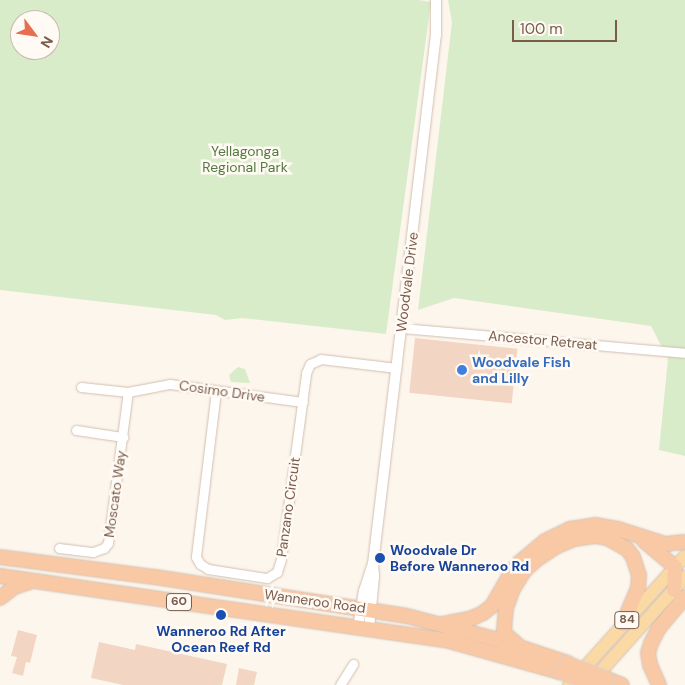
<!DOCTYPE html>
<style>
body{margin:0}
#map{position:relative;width:685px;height:685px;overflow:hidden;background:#fdf6ec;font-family:"DM Sans",sans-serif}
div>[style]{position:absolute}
.green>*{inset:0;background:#d8ecc9}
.building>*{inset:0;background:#f3d5c3;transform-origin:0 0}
.roads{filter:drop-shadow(0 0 1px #d1beb0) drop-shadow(0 0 1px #d1beb0)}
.minor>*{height:9px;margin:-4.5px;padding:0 4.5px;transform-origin:4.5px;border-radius:4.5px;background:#fff}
.tertiary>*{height:10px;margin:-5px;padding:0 5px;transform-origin:5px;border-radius:5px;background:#fff}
.primary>*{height:12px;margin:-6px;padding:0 6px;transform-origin:6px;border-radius:6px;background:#fbd9a5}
.trunk>*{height:14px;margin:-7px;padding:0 7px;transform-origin:7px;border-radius:7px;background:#f9c8a4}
.bridges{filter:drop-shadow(0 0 1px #dad1cd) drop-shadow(0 0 1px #dad1cd)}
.trunk-bridge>*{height:14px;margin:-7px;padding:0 7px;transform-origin:7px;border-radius:7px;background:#f9c8a4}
.dots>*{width:14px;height:14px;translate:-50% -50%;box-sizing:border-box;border:2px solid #fffaf3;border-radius:50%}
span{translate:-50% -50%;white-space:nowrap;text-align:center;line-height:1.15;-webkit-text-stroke:5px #fffaf3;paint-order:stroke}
.shield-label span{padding:1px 4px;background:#fffaf3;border:1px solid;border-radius:4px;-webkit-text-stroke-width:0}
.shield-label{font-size:12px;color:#7a5c4d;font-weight:700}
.park-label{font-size:14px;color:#537a41}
.street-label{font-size:14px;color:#7a5c4d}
.shop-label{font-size:14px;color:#366cbe;font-weight:700}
.left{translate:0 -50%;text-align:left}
.transit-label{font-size:14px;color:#164399;font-weight:700}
.north{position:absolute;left:10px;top:10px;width:50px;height:50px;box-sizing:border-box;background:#fffaf3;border:1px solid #cabbb1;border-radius:50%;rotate:121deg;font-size:14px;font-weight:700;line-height:20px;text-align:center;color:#7a5c4d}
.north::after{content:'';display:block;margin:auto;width:18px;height:22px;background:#e76f51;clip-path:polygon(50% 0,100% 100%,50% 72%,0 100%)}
.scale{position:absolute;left:512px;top:20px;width:105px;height:22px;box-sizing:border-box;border:2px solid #7a5c4d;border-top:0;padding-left:6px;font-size:15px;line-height:18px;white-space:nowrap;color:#7a5c4d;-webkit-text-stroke:4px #fffaf3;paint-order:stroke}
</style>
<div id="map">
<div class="green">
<div style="clip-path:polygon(evenodd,0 0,419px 0,431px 2px,386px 334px,242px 318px,225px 320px,216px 315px,0 290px,0 0,20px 20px,50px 20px,50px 50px,20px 50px,20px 20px)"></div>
<div style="clip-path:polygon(448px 0,685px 0,685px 456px,659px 450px,668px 359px,651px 326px,454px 298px,418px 310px,452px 22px)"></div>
<div style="clip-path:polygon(238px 367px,245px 369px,250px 383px,231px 382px,229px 375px)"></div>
</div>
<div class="building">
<div style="left:415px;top:338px;width:103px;height:55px;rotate:6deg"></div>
<div style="clip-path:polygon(18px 630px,37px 635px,30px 663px,26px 662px,23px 676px,12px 673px,17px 657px,11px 656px)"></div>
<div style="clip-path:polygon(99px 642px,135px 650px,136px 644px,227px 664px,222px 685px,123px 685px,91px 678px)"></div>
<div style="clip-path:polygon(239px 668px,257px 672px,254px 685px,236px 685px)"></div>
</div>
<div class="roads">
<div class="minor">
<div style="left:401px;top:328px;width:285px;rotate:5deg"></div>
<div style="left:81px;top:387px;width:47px;rotate:6.1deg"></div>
<div style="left:128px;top:392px;width:43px;rotate:-10.8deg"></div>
<div style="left:170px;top:384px;width:134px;rotate:7.7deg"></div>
<div style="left:216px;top:391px;width:167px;rotate:96.9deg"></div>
<div style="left:196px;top:557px;width:8px;rotate:60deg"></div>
<div style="left:200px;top:564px;width:9px;rotate:32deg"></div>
<div style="left:208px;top:569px;width:60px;rotate:8.7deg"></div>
<div style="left:267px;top:578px;width:12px;rotate:-31deg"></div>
<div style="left:277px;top:572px;width:14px;rotate:-73deg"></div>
<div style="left:281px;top:559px;width:188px;rotate:-82.3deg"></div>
<div style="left:306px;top:373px;width:10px;rotate:-66deg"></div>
<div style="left:310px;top:364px;width:12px;rotate:-24deg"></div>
<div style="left:321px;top:359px;width:76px;rotate:6.8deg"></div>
<div style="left:76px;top:430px;width:48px;rotate:8.5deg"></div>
<div style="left:59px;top:548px;width:34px;rotate:7deg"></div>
<div style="left:93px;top:552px;width:12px;rotate:-20deg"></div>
<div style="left:104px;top:548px;width:6px;rotate:-51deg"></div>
<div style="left:108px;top:543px;width:152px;rotate:-82.5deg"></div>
<div style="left:340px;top:685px;width:25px;rotate:-58deg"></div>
</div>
<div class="tertiary">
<div style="left:358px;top:628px;width:37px;rotate:-81deg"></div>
<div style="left:364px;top:591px;width:28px;rotate:-72deg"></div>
<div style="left:369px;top:629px;width:53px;rotate:-84.6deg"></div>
<div style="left:374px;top:576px;width:12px;rotate:-95deg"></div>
<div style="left:373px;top:564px;width:534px;rotate:-83.22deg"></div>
<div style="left:436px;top:34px;width:34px;rotate:-90deg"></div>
</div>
<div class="primary">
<div style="left:592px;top:681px;width:140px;rotate:-48.2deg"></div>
<div style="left:569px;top:685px;width:173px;rotate:-48deg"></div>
</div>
<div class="trunk">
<div style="left:644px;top:541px;width:40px;rotate:40deg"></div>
<div style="left:675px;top:567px;width:23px;rotate:92deg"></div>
<div style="left:0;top:557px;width:156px;rotate:7.4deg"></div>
<div style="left:155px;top:577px;width:255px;rotate:8.8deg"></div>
<div style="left:407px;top:616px;width:91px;rotate:14.6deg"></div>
<div style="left:495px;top:639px;width:76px;rotate:18.4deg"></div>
<div style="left:0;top:576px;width:454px;rotate:8.2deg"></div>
<div style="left:449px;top:641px;width:115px;rotate:15.6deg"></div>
<div style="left:0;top:598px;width:18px;rotate:-38deg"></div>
<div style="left:14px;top:587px;width:16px;rotate:-18deg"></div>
<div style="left:442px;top:624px;width:31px;rotate:-11deg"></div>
<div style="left:472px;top:618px;width:12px;rotate:-24deg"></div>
<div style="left:483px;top:613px;width:11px;rotate:-38deg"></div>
<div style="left:492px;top:606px;width:38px;rotate:-60deg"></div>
<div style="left:511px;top:573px;width:14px;rotate:-51deg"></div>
<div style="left:520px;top:562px;width:33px;rotate:-40deg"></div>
<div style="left:545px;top:541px;width:28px;rotate:-26deg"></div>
<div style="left:570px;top:529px;width:25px;rotate:-9deg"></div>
<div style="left:595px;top:525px;width:23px;rotate:10deg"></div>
<div style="left:618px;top:529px;width:49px;rotate:17.7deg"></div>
<div style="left:665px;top:544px;width:20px;rotate:-6deg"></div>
<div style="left:518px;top:645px;width:16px;rotate:-140deg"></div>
<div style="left:506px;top:635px;width:5px;rotate:-112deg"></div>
<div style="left:504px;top:630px;width:22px;rotate:-85deg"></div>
<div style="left:506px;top:608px;width:20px;rotate:-70deg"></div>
<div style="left:513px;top:589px;width:22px;rotate:-58deg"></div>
<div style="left:525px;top:570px;width:15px;rotate:-42deg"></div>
<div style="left:536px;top:560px;width:23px;rotate:-34deg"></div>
<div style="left:555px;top:547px;width:21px;rotate:-23deg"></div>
<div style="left:574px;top:539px;width:22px;rotate:-8deg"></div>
<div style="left:596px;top:536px;width:11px;rotate:10deg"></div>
<div style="left:607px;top:538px;width:23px;rotate:29deg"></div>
<div style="left:627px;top:549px;width:10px;rotate:53deg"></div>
<div style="left:633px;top:557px;width:19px;rotate:72deg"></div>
<div style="left:639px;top:575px;width:13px;rotate:94deg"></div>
<div style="left:638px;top:588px;width:39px;rotate:113deg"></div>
<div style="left:607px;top:679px;width:16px;rotate:22deg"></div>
<div style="left:659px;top:685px;width:22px;rotate:-114deg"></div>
<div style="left:650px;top:665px;width:12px;rotate:-99deg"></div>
<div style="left:648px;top:653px;width:10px;rotate:-73deg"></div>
<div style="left:651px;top:643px;width:17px;rotate:-62deg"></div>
<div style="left:659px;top:628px;width:40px;rotate:-50deg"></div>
</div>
</div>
<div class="bridges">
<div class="trunk-bridge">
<div style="left:567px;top:663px;width:43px;rotate:21.8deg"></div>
<div style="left:560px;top:672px;width:38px;rotate:20deg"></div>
</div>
</div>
<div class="dots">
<div style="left:462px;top:370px;background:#3f7fe0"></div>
<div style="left:380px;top:558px;background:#1a4fb4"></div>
<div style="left:221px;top:615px;background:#1a4fb4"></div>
</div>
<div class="shield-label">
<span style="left:179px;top:602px">60</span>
<span style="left:627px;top:620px">84</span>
</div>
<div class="park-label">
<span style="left:245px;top:159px">Yellagonga<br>Regional Park</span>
</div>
<div class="street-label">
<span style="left:407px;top:282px;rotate:-83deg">Woodvale Drive</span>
<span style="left:543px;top:340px;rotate:5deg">Ancestor Retreat</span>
<span style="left:222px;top:391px;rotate:8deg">Cosimo Drive</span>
<span style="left:115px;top:494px;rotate:-82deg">Moscato Way</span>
<span style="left:288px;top:507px;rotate:-82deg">Panzano Circuit</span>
<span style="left:315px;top:601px;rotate:8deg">Wanneroo Road</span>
</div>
<div class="shop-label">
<span class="left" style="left:472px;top:370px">Woodvale Fish<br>and Lilly</span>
</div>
<div class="transit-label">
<span class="left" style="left:390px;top:558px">Woodvale Dr<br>Before Wanneroo Rd</span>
<span style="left:221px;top:639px">Wanneroo Rd After<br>Ocean Reef Rd</span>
</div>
<div class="north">N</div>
<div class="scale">100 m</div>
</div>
